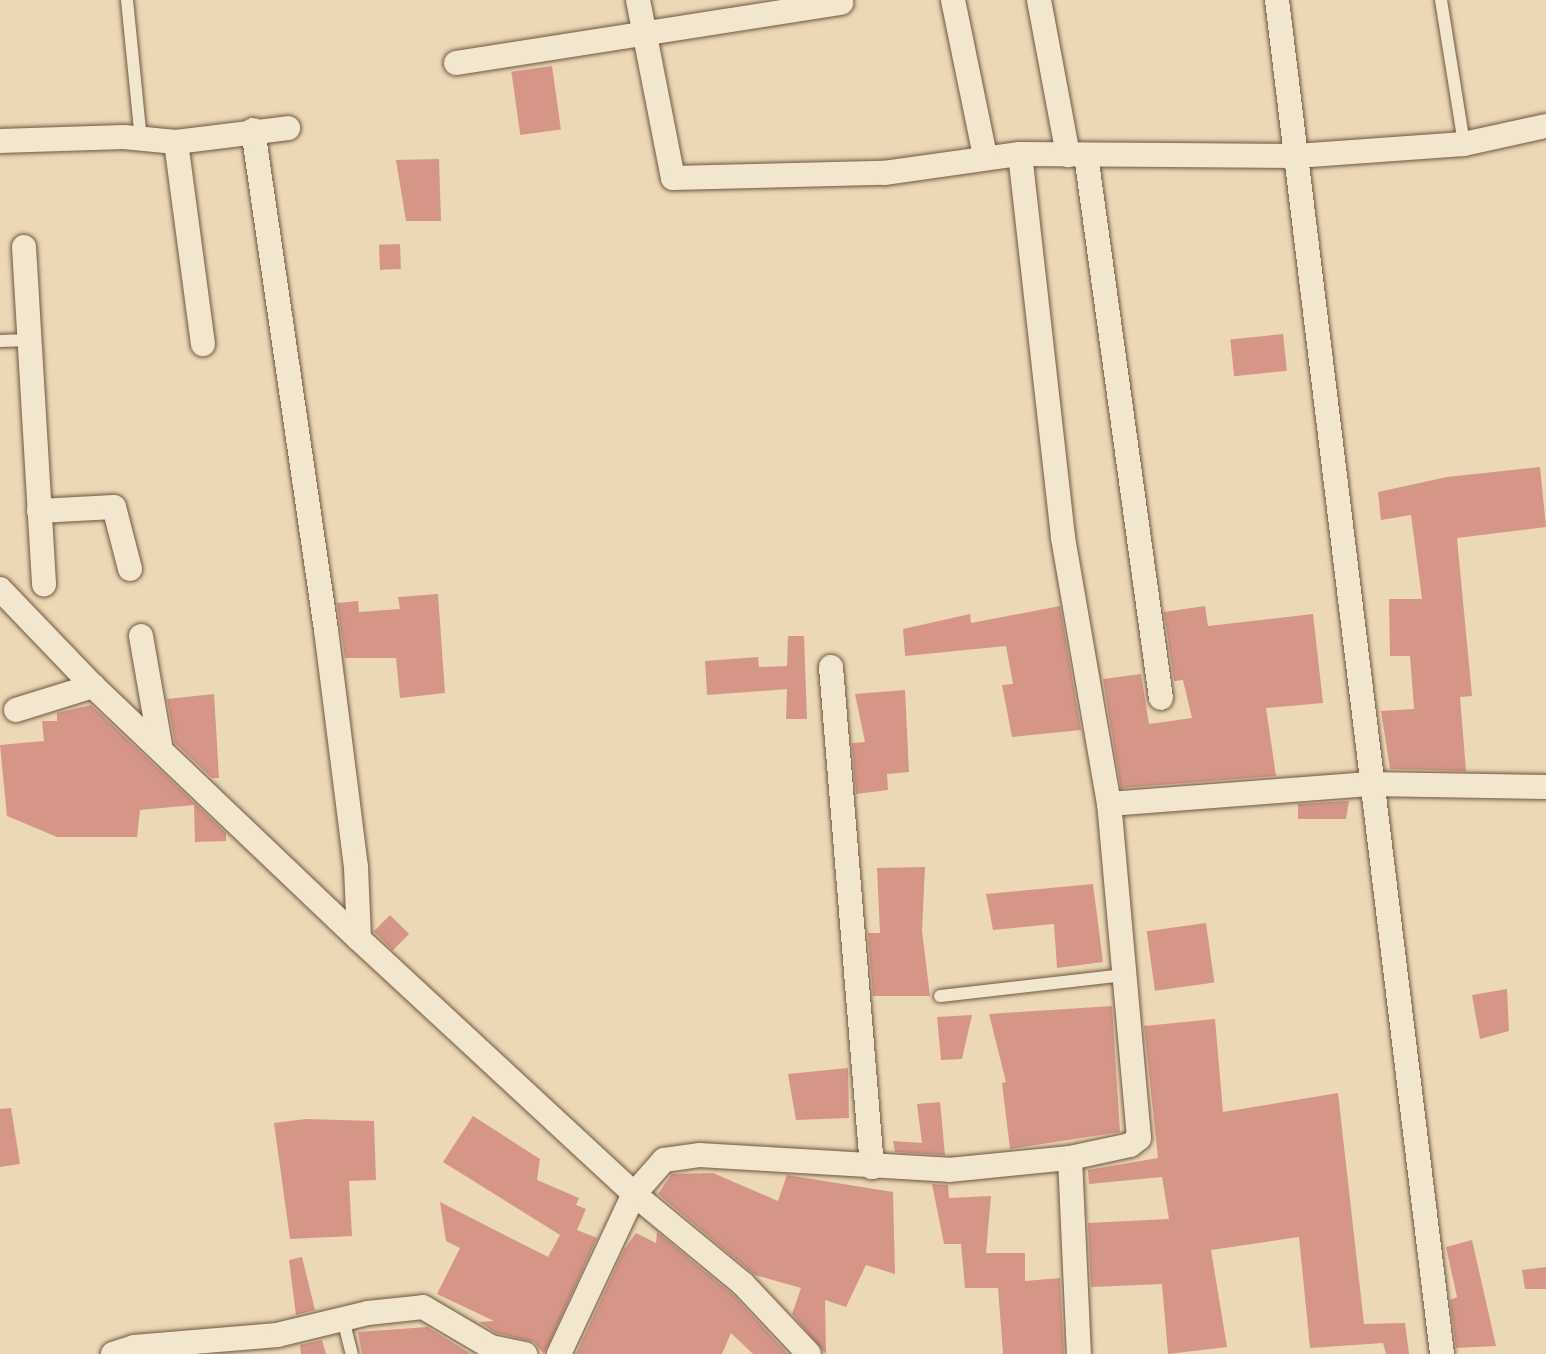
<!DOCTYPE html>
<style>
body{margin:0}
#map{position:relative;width:1546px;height:1354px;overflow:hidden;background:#ecd8b4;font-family:"IM FELL English",serif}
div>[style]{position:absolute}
.building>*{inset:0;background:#d59688;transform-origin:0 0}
.roads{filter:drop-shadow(0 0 2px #6f5644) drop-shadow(0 0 2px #6f5644)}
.service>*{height:12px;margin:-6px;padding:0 6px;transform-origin:6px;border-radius:6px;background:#f3e6ce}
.minor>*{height:24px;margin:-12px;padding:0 12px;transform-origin:12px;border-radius:12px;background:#f3e6ce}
span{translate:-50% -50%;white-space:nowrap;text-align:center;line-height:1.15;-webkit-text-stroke:7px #f3e6ce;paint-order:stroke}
</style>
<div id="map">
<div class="building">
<div style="left:552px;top:66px;width:64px;height:41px;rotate:82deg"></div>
<div style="clip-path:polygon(439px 159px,441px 221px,406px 221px,396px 160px)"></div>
<div style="left:400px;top:244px;width:25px;height:21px;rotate:88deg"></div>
<div style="left:1283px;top:334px;width:37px;height:53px;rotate:84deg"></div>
<div style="clip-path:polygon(1540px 467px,1546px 527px,1457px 538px,1472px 696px,1460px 697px,1466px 771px,1390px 769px,1381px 711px,1414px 709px,1410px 656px,1390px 656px,1389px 599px,1422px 599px,1411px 515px,1381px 520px,1378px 492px,1447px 477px)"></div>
<div style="clip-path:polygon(438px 594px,445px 693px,400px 698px,396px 658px,345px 658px,337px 603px,358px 601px,359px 612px,400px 609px,398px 597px)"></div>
<div style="clip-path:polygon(1060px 606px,1081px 730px,1012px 737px,1002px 685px,1013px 684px,1006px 646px,905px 656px,903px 629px,970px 614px,971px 623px)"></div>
<div style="clip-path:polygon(1205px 606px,1208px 626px,1313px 614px,1323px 703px,1266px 708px,1276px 776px,1121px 788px,1103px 679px,1141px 674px,1149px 724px,1192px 718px,1183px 680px,1174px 681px,1164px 612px)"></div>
<div style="clip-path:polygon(788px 636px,804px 636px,807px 719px,786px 719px,787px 689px,707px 695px,705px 661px,758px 657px,759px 667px,787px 666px)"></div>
<div style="clip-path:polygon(905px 690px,909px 772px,887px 774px,888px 790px,856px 794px,852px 743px,865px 742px,855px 694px)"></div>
<div style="clip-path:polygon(214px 694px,219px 778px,212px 778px,175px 743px,167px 699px)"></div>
<div style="clip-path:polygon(91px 705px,226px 833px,226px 841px,195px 842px,194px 805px,140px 810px,137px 837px,57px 837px,7px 816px,0 745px,44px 741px,42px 721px,57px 721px,57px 713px)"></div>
<div style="clip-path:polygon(1349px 801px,1346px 819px,1298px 819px,1298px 804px)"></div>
<div style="clip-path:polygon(925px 867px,922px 931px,930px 996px,873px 996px,868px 933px,880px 933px,877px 868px)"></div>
<div style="clip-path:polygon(1093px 884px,1103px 962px,1057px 968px,1054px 924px,993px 930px,986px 894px)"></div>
<div style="left:390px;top:915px;width:27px;height:23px;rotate:45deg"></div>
<div style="left:1206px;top:923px;width:60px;height:60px;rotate:82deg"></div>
<div style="clip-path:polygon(1507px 989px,1509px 1031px,1480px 1039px,1472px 995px)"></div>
<div style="clip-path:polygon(1112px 1006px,1120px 1132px,1010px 1149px,1002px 1083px,1006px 1082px,989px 1014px)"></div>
<div style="clip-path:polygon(972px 1015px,962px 1059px,941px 1060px,937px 1017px)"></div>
<div style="clip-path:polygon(1215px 1019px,1223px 1112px,1338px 1093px,1364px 1324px,1405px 1323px,1409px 1354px,1386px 1354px,1383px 1343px,1310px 1348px,1299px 1237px,1211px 1250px,1227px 1347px,1168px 1354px,1162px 1284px,1091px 1287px,1088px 1223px,1169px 1219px,1162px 1177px,1089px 1184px,1088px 1170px,1158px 1158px,1144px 1026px)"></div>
<div style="clip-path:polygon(848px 1068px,849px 1118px,796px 1120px,788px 1074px)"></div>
<div style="clip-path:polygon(940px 1102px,945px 1155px,895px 1152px,893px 1141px,922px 1143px,917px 1104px)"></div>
<div style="clip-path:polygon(11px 1108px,20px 1164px,0 1167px,0 1109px)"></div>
<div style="clip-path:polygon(473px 1116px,540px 1159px,537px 1180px,579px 1198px,576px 1205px,586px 1209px,577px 1230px,597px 1238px,544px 1354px,534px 1342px,496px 1333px,479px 1322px,494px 1321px,437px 1294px,460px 1248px,446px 1241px,440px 1202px,548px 1257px,560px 1235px,443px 1162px)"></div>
<div style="clip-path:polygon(306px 1119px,374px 1121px,376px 1180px,349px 1181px,352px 1236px,290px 1239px,274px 1123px)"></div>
<div style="clip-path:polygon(713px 1173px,778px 1201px,787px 1175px,893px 1192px,895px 1274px,866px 1265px,846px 1307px,825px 1300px,826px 1354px,792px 1314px,801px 1288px,755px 1275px,658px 1194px,672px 1174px)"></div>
<div style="clip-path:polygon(932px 1184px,948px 1185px,949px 1198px,991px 1196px,986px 1253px,1025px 1253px,1025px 1281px,1060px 1278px,1064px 1354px,1003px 1354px,998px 1288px,965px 1288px,961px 1244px,944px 1244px)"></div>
<div style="clip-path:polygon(657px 1232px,733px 1295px,788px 1354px,753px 1354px,731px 1333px,722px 1354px,576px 1354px,624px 1250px,636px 1233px,656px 1243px)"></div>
<div style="clip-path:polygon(1472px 1240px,1496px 1346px,1456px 1348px,1450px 1300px,1457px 1297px,1446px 1247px)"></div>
<div style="clip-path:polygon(302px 1257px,315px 1310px,296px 1315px,289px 1260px)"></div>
<div style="clip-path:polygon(1546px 1267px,1546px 1289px,1525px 1289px,1522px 1270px)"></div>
<div style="clip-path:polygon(427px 1327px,471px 1354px,362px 1354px,358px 1332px)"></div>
<div style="clip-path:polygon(322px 1340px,326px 1354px,301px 1354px,300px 1345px)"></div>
</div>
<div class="roads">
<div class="service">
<div style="left:127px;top:0;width:141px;rotate:84.3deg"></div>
<div style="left:1441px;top:0;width:146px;rotate:80.9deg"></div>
<div style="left:0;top:341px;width:30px;rotate:-2deg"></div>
<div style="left:940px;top:996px;width:186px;rotate:-6.5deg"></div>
<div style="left:343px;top:1319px;width:36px;rotate:76deg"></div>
</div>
<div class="minor">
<div style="left:638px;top:0;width:181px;rotate:78.9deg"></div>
<div style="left:673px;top:178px;width:211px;rotate:-1.4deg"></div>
<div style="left:884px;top:173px;width:137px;rotate:-8deg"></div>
<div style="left:1020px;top:154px;width:276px;rotate:0.4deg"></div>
<div style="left:1296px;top:156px;width:168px;rotate:-4.1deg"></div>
<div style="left:1464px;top:144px;width:84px;rotate:-12.4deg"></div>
<div style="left:953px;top:0;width:159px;rotate:78.4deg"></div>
<div style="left:1039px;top:0;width:158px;rotate:79.4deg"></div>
<div style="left:1277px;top:0;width:1364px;rotate:83.05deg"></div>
<div style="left:456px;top:63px;width:390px;rotate:-8.9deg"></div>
<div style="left:253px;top:130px;width:505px;rotate:81.69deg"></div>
<div style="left:326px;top:630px;width:239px;rotate:82.8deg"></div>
<div style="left:356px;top:867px;width:72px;rotate:87.6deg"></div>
<div style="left:0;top:141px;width:124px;rotate:-1.8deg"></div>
<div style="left:124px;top:137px;width:52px;rotate:5.5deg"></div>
<div style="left:176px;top:142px;width:113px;rotate:-7.1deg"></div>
<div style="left:176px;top:142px;width:204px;rotate:82.4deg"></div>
<div style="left:1086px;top:155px;width:548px;rotate:82.14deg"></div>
<div style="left:24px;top:247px;width:338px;rotate:86.6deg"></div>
<div style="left:39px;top:511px;width:75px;rotate:-3.1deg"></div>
<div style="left:114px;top:507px;width:64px;rotate:75.5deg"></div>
<div style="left:0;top:589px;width:134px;rotate:46.2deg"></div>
<div style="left:93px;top:686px;width:367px;rotate:43.6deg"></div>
<div style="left:359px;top:939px;width:375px;rotate:42.8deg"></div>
<div style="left:634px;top:1194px;width:141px;rotate:39.5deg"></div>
<div style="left:743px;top:1284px;width:96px;rotate:46.7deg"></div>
<div style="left:141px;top:636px;width:111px;rotate:80.1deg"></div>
<div style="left:831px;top:667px;width:502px;rotate:85.31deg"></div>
<div style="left:16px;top:710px;width:81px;rotate:-17.3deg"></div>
<div style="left:1109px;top:804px;width:261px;rotate:-4.4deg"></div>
<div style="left:1369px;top:784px;width:177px;rotate:1deg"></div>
<div style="left:1070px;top:1158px;width:196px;rotate:87.4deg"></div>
<div style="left:113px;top:1354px;width:22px;rotate:-18deg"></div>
<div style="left:134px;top:1347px;width:144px;rotate:-4.8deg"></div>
<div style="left:277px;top:1335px;width:94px;rotate:-13.6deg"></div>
<div style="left:368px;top:1313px;width:55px;rotate:-6.2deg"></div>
<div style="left:423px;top:1307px;width:79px;rotate:30.5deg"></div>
<div style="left:491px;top:1347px;width:35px;rotate:12deg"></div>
<div style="left:559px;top:1354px;width:177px;rotate:-64.9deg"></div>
<div style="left:634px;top:1194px;width:45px;rotate:-48.6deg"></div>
<div style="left:664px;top:1160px;width:35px;rotate:-8deg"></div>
<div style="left:699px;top:1155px;width:250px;rotate:3.4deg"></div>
<div style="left:949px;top:1170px;width:122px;rotate:-5.7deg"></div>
<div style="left:1070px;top:1158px;width:61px;rotate:-12.2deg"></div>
<div style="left:1130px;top:1145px;width:11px;rotate:-38deg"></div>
<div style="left:1139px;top:1138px;width:335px;rotate:-95.1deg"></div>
<div style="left:1109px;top:804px;width:271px;rotate:-99.8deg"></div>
<div style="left:1063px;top:537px;width:385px;rotate:-96.4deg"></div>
</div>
</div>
</div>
